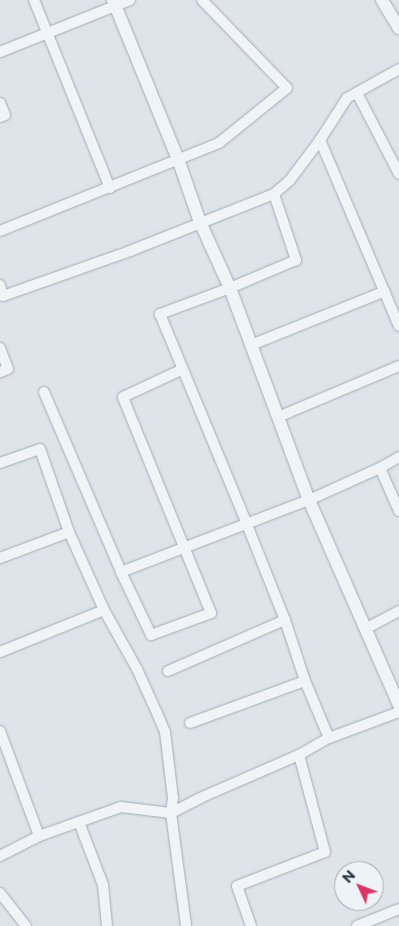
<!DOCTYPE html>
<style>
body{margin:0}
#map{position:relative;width:399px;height:926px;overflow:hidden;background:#dee4e9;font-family:Montserrat,sans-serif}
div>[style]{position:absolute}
.roads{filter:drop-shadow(0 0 1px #a3abb4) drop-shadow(0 0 1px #a3abb4)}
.minor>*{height:10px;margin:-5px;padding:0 5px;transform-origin:5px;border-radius:5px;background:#f1f4f7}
.tertiary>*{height:12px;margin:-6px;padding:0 6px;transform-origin:6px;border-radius:6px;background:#f1f4f7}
span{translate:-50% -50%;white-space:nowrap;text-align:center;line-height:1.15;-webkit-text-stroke:4px #eef3f7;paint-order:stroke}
.north{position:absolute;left:334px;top:861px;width:50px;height:50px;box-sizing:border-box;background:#eef3f7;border:1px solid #9ea6af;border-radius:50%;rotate:313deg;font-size:14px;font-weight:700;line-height:20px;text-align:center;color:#253342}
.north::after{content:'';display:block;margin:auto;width:18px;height:22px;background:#dc3563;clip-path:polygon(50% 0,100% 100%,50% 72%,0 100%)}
</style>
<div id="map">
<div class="roads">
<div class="minor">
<div style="left:34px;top:0;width:203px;rotate:68deg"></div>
<div style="left:0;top:52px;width:140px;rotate:-21.8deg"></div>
<div style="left:357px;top:93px;width:91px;rotate:62.6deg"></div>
<div style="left:0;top:103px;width:13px;rotate:67deg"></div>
<div style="left:5px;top:115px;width:5px;rotate:158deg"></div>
<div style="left:320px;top:140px;width:202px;rotate:67deg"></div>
<div style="left:274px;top:194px;width:70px;rotate:71.6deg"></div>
<div style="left:296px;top:260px;width:72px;rotate:157deg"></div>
<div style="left:230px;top:288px;width:75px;rotate:159.6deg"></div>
<div style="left:160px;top:314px;width:225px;rotate:67.5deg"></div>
<div style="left:246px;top:522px;width:105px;rotate:68.3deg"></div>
<div style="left:285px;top:620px;width:64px;rotate:71.8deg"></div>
<div style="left:305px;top:681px;width:62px;rotate:67.2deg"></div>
<div style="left:0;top:231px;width:236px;rotate:-21.9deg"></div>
<div style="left:219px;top:143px;width:87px;rotate:-39deg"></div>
<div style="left:287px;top:88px;width:122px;rotate:-134deg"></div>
<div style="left:0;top:285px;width:11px;rotate:75deg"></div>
<div style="left:3px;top:296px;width:135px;rotate:-19.5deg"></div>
<div style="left:130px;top:251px;width:155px;rotate:-21.6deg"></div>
<div style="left:274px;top:194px;width:21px;rotate:-41deg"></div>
<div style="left:290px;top:180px;width:50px;rotate:-53.1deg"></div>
<div style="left:320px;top:140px;width:50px;rotate:-57.3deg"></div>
<div style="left:347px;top:98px;width:60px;rotate:-29.1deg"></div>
<div style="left:251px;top:345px;width:144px;rotate:-21.9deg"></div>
<div style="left:0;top:348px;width:22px;rotate:69deg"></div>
<div style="left:8px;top:369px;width:9px;rotate:159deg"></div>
<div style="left:44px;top:392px;width:196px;rotate:66.8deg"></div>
<div style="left:121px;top:572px;width:70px;rotate:64.5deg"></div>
<div style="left:151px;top:635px;width:64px;rotate:-20.1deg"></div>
<div style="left:211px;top:613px;width:233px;rotate:-112.2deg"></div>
<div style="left:123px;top:397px;width:66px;rotate:-25deg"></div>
<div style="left:278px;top:417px;width:131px;rotate:-22.9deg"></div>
<div style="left:0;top:463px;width:42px;rotate:-19.3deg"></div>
<div style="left:40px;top:449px;width:88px;rotate:70.7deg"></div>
<div style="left:69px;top:532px;width:85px;rotate:65.8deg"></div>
<div style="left:104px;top:610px;width:68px;rotate:60.8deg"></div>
<div style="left:137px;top:669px;width:48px;rotate:65.6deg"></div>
<div style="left:157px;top:713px;width:21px;rotate:67deg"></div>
<div style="left:165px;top:732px;width:66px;rotate:83.1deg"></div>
<div style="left:173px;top:798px;width:15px;rotate:98deg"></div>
<div style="left:171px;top:813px;width:114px;rotate:82.4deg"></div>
<div style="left:380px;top:468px;width:47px;rotate:66.2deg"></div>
<div style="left:0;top:558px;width:74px;rotate:-20.6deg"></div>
<div style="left:121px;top:572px;width:201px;rotate:-21deg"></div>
<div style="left:309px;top:500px;width:78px;rotate:-24.3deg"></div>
<div style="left:380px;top:468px;width:22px;rotate:-30deg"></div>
<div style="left:367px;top:628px;width:36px;rotate:-28deg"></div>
<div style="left:0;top:652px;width:112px;rotate:-22deg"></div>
<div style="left:168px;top:671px;width:128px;rotate:-23.6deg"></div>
<div style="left:190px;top:723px;width:122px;rotate:-20.1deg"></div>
<div style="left:0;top:731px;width:112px;rotate:69.6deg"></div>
<div style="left:79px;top:822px;width:67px;rotate:69.1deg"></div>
<div style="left:103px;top:885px;width:41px;rotate:84.4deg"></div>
<div style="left:0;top:856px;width:44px;rotate:-27.1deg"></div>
<div style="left:39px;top:836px;width:87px;rotate:-19.5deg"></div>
<div style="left:121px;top:807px;width:50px;rotate:6.8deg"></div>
<div style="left:171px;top:813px;width:33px;rotate:-27deg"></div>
<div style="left:200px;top:798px;width:108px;rotate:-23.5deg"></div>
<div style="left:299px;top:755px;width:34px;rotate:-30deg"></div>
<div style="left:329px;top:738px;width:75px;rotate:-20.4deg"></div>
<div style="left:0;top:893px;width:42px;rotate:51.8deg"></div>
<div style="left:251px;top:926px;width:42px;rotate:-109.3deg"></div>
<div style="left:237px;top:886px;width:94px;rotate:-21.1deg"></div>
<div style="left:325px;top:852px;width:100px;rotate:-105deg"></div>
<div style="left:357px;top:926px;width:45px;rotate:-22deg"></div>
</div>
<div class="tertiary">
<div style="left:113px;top:0;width:172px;rotate:67.8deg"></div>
<div style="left:178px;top:159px;width:67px;rotate:70.8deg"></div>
<div style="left:200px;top:222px;width:72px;rotate:65.6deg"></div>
<div style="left:230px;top:288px;width:226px;rotate:69.6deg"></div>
<div style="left:309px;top:500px;width:224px;rotate:66.3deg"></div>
<div style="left:382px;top:0;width:33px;rotate:59deg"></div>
</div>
</div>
<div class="north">N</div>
</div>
